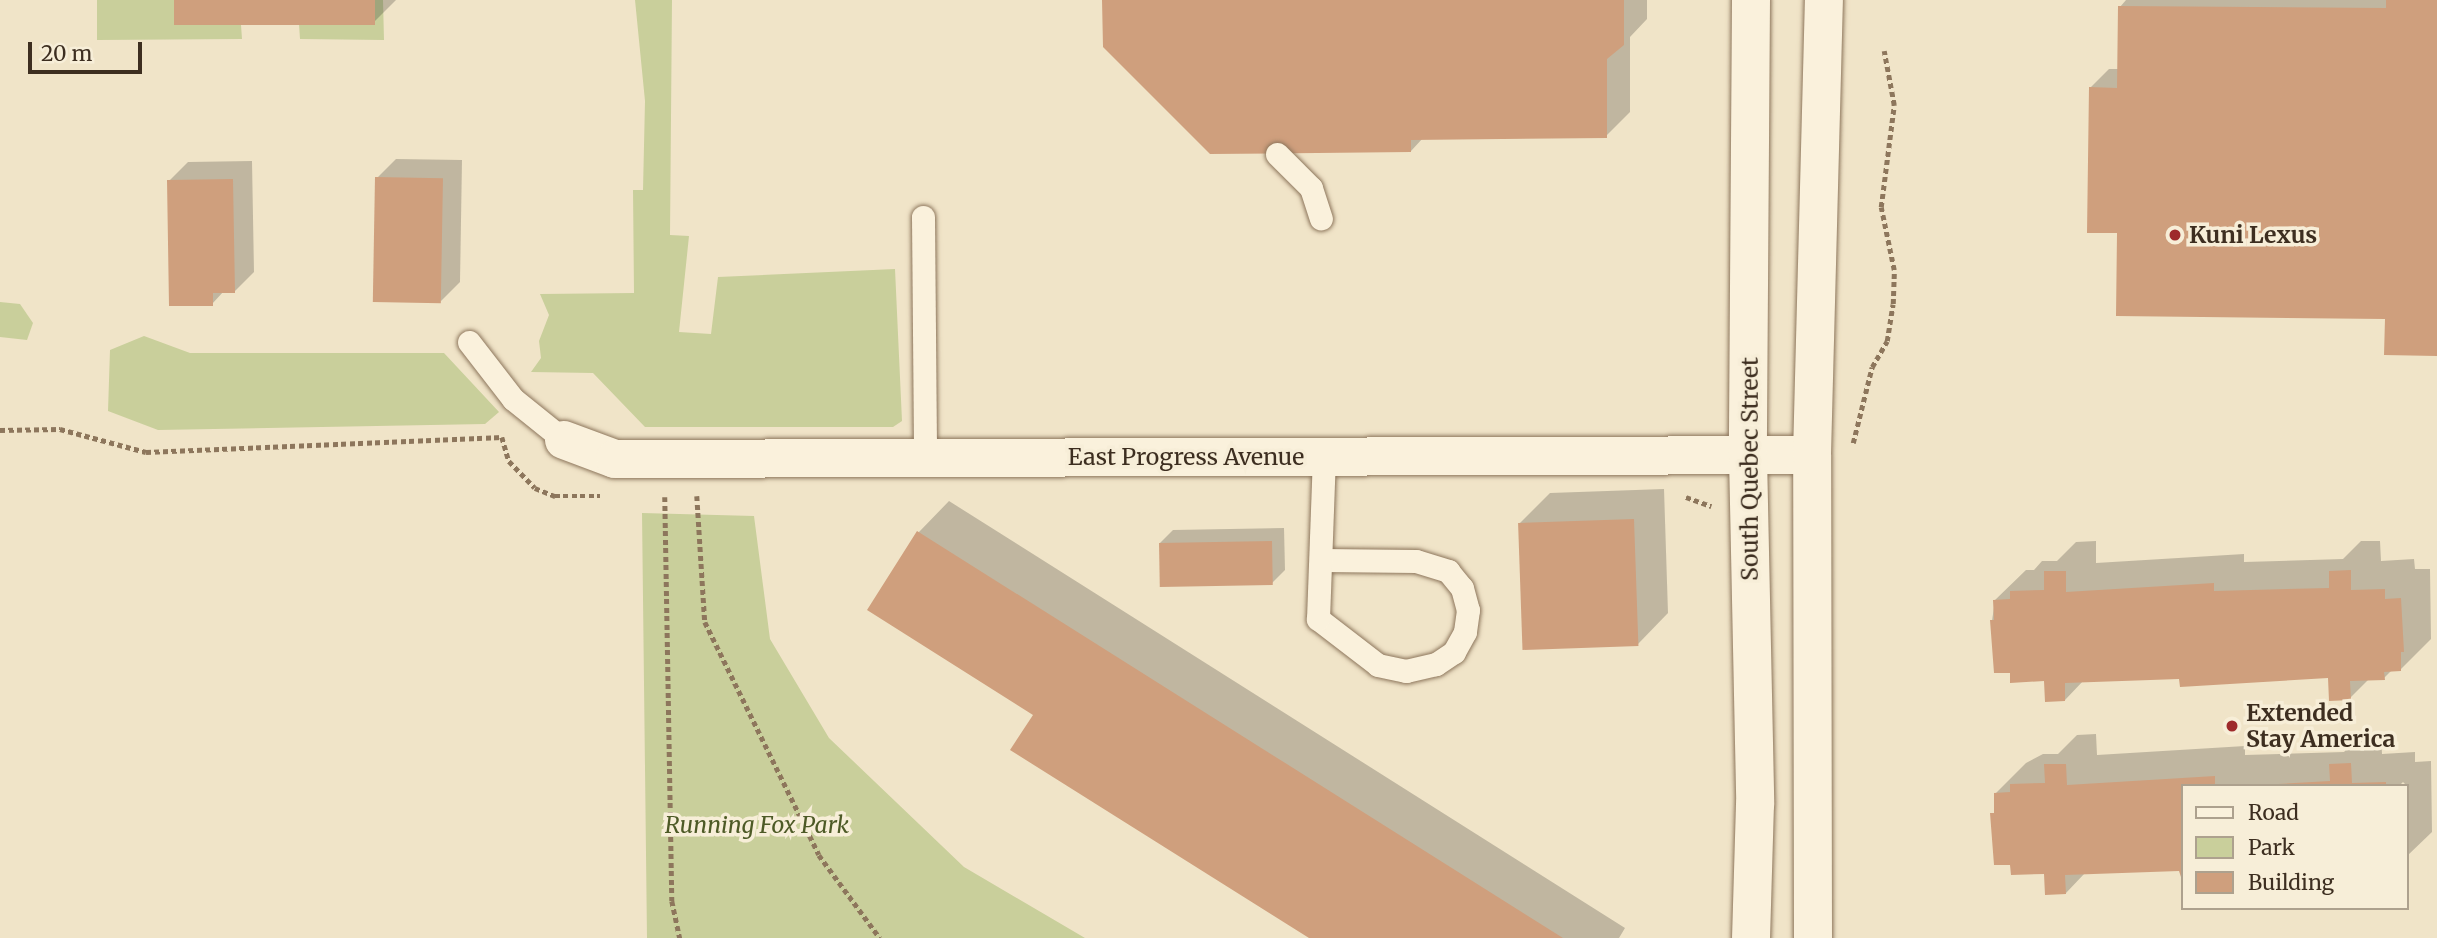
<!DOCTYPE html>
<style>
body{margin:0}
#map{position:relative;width:2437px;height:938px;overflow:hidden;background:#f0e4c8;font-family:Merriweather,serif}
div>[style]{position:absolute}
.green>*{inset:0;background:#c9cf9b}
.shadow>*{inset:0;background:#0003}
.building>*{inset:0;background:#cf9f7d;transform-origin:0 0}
.path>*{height:4.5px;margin-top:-2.25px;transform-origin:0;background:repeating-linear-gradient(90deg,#8d765c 0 5px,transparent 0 8.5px)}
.roads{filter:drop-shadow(0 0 2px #8d765c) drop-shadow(0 0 2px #8d765c)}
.lane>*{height:23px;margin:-11.5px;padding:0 11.5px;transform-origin:11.5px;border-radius:11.5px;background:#faf1dc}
.street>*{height:38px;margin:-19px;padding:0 19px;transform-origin:19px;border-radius:19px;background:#faf1dc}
.secondary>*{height:38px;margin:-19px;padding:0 19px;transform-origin:19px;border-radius:19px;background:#faf1dc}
.dots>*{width:19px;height:19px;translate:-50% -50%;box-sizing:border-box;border:4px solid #f7eed8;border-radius:50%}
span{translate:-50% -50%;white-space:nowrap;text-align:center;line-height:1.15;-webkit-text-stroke:7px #f7eed8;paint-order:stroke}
.poi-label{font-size:23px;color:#3d2e20;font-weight:700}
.left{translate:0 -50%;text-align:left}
.street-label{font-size:23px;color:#3d2e20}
.park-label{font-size:23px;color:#4d5a26;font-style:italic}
.legend{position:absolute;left:2181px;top:784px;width:228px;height:126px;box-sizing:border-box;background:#f7eed8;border:2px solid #ada18e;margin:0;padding:9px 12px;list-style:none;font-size:21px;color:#3d2e20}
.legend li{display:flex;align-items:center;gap:14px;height:35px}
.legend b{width:35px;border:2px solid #ada18e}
.scale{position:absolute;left:28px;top:42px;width:114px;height:32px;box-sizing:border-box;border:4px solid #3d2e20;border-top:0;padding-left:9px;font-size:21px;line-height:24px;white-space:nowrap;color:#3d2e20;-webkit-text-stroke:5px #f7eed8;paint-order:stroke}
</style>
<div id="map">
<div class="green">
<div style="clip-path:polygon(97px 0,174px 0,174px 25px,241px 25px,242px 39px,97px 40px)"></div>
<div style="clip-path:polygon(375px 0,383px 0,384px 40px,300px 39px,299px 24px,375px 23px)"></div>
<div style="clip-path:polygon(635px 0,672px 0,670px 235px,689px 236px,679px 332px,711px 334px,718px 277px,895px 269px,902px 421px,893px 427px,645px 427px,593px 373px,531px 372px,541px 358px,539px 341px,549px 315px,540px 294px,634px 293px,633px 190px,643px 190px,645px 101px)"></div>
<div style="clip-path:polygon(0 302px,20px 304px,33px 323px,27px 340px,0 337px)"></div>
<div style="clip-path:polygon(144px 336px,190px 353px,444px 353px,499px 412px,485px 424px,158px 430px,108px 411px,110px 350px)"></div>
<div style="clip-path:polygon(642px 513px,754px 516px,770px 639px,829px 738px,964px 867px,1085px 938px,647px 938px)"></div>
</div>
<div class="shadow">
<div style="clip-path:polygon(176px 0,396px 0,375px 21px)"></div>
<div style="clip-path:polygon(1104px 0,1647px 0,1647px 19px,1630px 37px,1630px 112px,1606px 136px,1423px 138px,1411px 151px)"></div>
<div style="clip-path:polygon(2126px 0,2437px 0,2437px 354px,2386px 317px,2119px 232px,2090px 88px,2109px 69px,2119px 69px,2120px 7px)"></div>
<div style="clip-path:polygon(396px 159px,462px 160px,460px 282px,441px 301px,377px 178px)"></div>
<div style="clip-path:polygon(252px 161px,254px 272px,235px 291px,224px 291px,212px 304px,169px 181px,188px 162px)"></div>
<div style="clip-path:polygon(1664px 489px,1668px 613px,1638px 644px,1520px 523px,1550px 493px)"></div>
<div style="clip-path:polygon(949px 501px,1625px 928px,1619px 938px,1312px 938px,1035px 714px,869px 609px,919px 532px)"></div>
<div style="clip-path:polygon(1284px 528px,1285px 570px,1272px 583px,1160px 543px,1173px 530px)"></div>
<div style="clip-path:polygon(2096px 541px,2096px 563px,2244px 554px,2244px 562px,2343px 559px,2361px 541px,2380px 541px,2381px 561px,2414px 559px,2415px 569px,2430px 569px,2431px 639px,2400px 670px,2392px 670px,2384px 678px,2369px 679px,2350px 698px,2329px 676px,2084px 680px,2065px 700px,2046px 680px,2012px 671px,1992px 621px,1995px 600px,2026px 570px,2034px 570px,2042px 561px,2057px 561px,2076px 542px)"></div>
<div style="clip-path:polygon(2381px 733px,2382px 754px,2415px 752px,2415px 762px,2431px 761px,2432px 832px,2407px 856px,2407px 786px,2403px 782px,2399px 786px,2183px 786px,2183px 878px,2181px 869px,2085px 873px,2066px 893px,2046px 872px,1996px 793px,2026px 763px,2043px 754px,2058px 754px,2077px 735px,2096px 734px,2097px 755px,2245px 746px,2245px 755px,2344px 752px,2361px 734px)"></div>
</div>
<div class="building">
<div style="left:174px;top:0;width:201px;height:25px"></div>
<div style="clip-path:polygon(1102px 0,1624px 0,1624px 45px,1607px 59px,1607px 138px,1411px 140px,1411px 152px,1210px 154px,1103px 47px)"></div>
<div style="clip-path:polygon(2386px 0,2437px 0,2437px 356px,2384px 355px,2385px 319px,2116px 316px,2117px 233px,2087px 233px,2089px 87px,2117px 88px,2118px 6px,2386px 8px)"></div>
<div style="left:375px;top:177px;width:68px;height:125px;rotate:1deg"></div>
<div style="clip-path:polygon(233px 179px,235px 293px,213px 293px,213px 306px,169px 306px,167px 180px)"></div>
<div style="left:1634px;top:519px;width:127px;height:116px;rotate:88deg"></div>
<div style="clip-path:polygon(917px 531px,1563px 938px,1309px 938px,1010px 750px,1033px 715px,867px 610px)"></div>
<div style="left:1272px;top:541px;width:44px;height:113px;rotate:89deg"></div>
<div style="clip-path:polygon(2351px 570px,2351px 590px,2385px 589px,2385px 599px,2401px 598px,2404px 652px,2401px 652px,2401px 671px,2384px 672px,2385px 680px,2350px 681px,2351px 700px,2329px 701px,2328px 678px,2180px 687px,2179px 679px,2065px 683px,2065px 701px,2045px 702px,2044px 681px,2010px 683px,2010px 673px,1994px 673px,1990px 620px,1994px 620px,1993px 600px,2010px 599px,2010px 591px,2044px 590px,2044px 571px,2066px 571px,2066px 592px,2214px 583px,2214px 591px,2329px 588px,2329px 571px)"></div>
<div style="clip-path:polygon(2351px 763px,2352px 783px,2386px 782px,2386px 786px,2242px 786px,2330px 781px,2329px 764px)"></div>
<div style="clip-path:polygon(2044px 764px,2066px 764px,2067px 785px,2215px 776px,2215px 786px,2183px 786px,2183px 883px,2179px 871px,2065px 875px,2066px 894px,2045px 895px,2044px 874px,2011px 875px,2010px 865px,1994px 865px,1990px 813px,1994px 813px,1994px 793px,2010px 792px,2010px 784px,2045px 783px)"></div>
</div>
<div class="path">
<div style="left:0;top:430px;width:60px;rotate:-1deg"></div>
<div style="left:60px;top:429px;width:89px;rotate:15deg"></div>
<div style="left:146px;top:452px;width:357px;rotate:-2.4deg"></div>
<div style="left:502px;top:437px;width:25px;rotate:74deg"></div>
<div style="left:509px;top:461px;width:37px;rotate:46deg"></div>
<div style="left:535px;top:488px;width:22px;rotate:22deg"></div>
<div style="left:555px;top:496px;width:45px"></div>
<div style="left:1853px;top:443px;width:78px;rotate:-76deg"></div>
<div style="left:1872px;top:367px;width:30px;rotate:-60deg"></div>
<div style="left:1887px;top:341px;width:37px;rotate:-81deg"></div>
<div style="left:1893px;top:304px;width:34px;rotate:-88deg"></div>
<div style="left:1894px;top:270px;width:64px;rotate:-101.7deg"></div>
<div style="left:1881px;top:207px;width:103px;rotate:-82.7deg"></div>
<div style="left:1894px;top:105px;width:55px;rotate:-100.5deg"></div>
<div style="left:697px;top:496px;width:126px;rotate:86.4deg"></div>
<div style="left:705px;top:622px;width:259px;rotate:63.9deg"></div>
<div style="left:819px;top:855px;width:103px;rotate:53.7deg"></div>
<div style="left:665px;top:497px;width:404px;rotate:89deg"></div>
<div style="left:672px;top:901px;width:38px;rotate:78deg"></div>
<div style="left:1686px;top:497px;width:27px;rotate:20deg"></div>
</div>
<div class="roads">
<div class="lane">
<div style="left:1277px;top:154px;width:48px;rotate:45deg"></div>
<div style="left:1311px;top:188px;width:32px;rotate:72deg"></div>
<div style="left:923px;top:217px;width:240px;rotate:89.5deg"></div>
<div style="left:469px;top:342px;width:72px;rotate:52.3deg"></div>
<div style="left:513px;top:399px;width:65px;rotate:38.8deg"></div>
<div style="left:1322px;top:560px;width:94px;rotate:0.6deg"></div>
<div style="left:1416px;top:561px;width:34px;rotate:17deg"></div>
<div style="left:1448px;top:571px;width:22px;rotate:51deg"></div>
<div style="left:1462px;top:588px;width:23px;rotate:75deg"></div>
<div style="left:1468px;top:610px;width:22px;rotate:98deg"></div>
<div style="left:1465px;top:632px;width:23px;rotate:119deg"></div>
<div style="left:1454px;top:652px;width:22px;rotate:146deg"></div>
<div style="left:1436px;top:664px;width:31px;rotate:167deg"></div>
<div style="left:1406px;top:671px;width:29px;rotate:-168deg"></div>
<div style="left:1378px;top:665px;width:76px;rotate:-142.5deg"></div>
<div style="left:1318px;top:619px;width:161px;rotate:-87.9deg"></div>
</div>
<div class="street">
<div style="left:564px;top:440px;width:54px;rotate:20.4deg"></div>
<div style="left:615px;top:459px;width:1197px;rotate:-0.19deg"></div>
</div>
<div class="secondary">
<div style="left:1751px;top:0;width:456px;rotate:90.4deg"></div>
<div style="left:1748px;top:456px;width:348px;rotate:88.8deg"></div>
<div style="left:1755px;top:804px;width:134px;rotate:91.7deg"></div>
<div style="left:1813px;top:938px;width:483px;rotate:-90.1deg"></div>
<div style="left:1812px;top:455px;width:455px;rotate:-88.5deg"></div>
</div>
</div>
<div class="dots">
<div style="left:2175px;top:235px;background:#9e2a2b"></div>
<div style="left:2232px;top:726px;background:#9e2a2b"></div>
</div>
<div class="poi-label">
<span class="left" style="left:2189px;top:235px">Kuni Lexus</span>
<span class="left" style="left:2246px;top:726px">Extended<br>Stay America</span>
</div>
<div class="street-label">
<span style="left:1186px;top:457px">East Progress Avenue</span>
<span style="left:1750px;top:469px;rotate:-90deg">South Quebec Street</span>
</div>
<div class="park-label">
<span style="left:757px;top:825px">Running Fox Park</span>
</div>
<ul class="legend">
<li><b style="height:9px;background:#faf1dc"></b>Road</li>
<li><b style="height:19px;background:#c9cf9b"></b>Park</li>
<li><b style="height:19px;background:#cf9f7d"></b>Building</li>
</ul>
<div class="scale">20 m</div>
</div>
